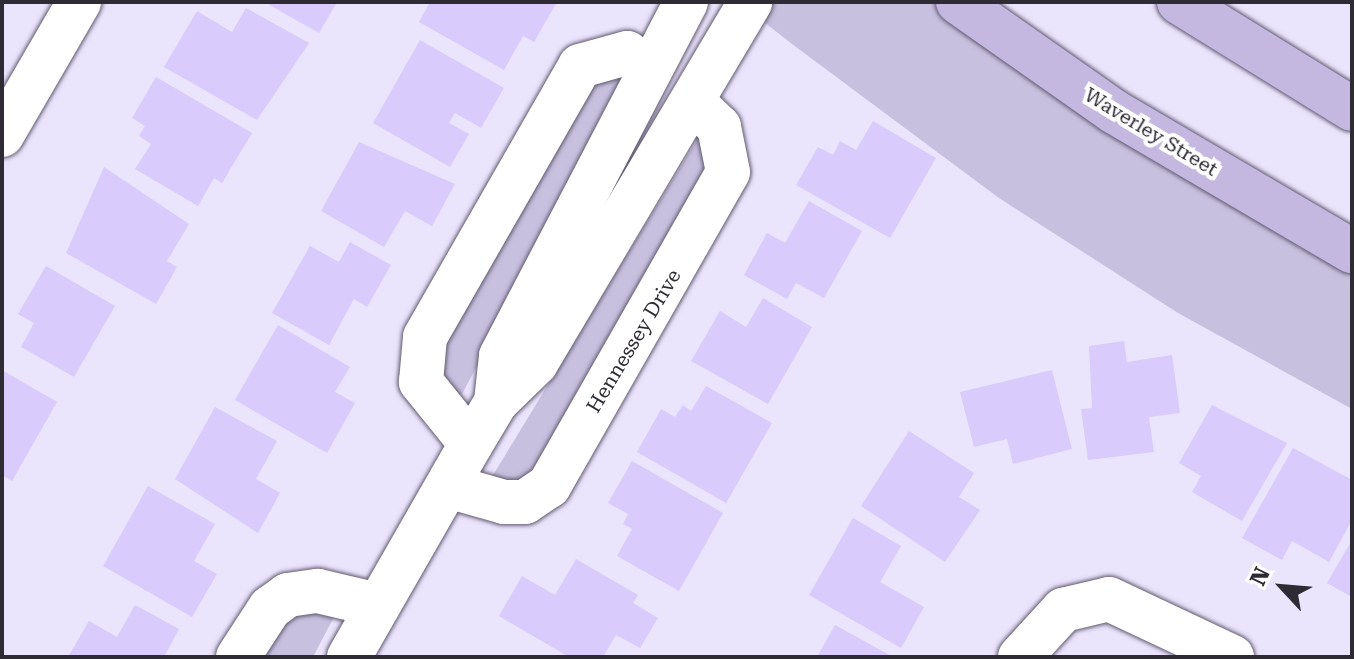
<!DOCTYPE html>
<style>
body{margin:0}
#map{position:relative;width:1354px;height:659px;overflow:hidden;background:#ebe4fd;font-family:"Roboto Serif",serif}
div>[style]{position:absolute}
.green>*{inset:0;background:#c8c0df}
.building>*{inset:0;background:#d9cbfb}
.roads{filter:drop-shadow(0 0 2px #605a70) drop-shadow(0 0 2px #605a70)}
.minor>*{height:44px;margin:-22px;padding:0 22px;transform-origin:22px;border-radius:22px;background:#fff}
.major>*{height:44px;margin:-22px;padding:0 22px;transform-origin:22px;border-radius:22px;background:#c4b8e1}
span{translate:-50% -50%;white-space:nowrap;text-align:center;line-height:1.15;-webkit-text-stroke:8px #fff;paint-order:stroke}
.street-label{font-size:20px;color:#2e2b35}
.frame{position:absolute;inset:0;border:4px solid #2e2b35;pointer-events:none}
.north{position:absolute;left:1242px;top:547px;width:80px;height:80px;-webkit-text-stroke:6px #fff;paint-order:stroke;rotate:296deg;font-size:22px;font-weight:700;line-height:32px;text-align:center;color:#2e2b35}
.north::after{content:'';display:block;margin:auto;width:28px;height:36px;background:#2e2b35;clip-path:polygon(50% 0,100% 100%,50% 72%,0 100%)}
</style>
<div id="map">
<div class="green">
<div style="clip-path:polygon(750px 2px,958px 2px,1352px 251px,1352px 409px,1178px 313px,999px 198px,792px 44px,746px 8px)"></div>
<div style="clip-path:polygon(608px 72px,630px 78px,462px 394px,450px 397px,437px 354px,594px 80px)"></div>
<div style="clip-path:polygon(699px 137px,712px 172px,529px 480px,490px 480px)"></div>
<div style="clip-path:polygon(305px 608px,335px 615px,313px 657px,258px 657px,277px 624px)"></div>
</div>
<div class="building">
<div style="clip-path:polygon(264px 2px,337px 2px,319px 33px)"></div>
<div style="clip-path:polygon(430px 2px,557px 2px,534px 42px,523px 36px,504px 70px,419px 22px)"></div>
<div style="clip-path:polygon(246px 8px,309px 43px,257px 120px,164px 67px,197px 11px,232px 32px)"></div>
<div style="clip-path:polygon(420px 40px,504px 88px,481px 128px,455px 113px,449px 123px,469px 134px,450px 167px,373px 123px)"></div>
<div style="clip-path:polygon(156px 77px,252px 133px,222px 183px,214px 178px,198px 206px,135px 169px,151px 144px,139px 136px,145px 126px,132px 118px)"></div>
<div style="clip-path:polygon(873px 121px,936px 158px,890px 238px,796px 185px,818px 147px,833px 155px,840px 141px,856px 150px)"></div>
<div style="clip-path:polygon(359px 142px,455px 184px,432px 226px,405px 211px,384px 247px,321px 211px)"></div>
<div style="clip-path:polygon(104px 167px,189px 224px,167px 261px,177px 267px,156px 304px,66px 253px)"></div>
<div style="clip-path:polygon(809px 201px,862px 231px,824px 298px,796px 283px,787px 299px,744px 275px,767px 233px,785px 243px)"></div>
<div style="clip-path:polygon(350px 242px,391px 265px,367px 307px,354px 299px,329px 345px,272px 313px,310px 246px,339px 262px)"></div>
<div style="clip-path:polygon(46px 266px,115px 306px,74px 377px,21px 347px,34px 323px,18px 314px)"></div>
<div style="clip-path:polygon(763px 298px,812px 327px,768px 404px,691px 361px,720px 311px,746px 327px)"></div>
<div style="clip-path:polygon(278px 325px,350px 367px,335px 392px,355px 403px,327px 453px,235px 400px)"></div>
<div style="clip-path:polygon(1124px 341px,1127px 362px,1172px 355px,1180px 413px,1149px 417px,1154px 452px,1088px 460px,1081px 409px,1092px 408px,1089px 346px)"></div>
<div style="clip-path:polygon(2px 370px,57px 402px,12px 481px,2px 475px)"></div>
<div style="clip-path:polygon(1052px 370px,1072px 449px,1013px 464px,1007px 439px,974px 447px,960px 392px)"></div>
<div style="clip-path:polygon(706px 386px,772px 423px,726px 503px,637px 452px,661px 409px,675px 417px,683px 405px,691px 411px)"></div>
<div style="clip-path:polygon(1212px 405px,1287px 443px,1242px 521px,1192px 492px,1201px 476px,1179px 463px)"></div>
<div style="clip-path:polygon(215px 407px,277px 441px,256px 479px,280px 493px,258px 533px,175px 479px)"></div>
<div style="clip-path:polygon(909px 431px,974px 473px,959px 497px,980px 510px,945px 562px,861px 506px)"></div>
<div style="clip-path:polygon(1293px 448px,1352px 480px,1352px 520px,1329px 562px,1292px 541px,1282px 560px,1242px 538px)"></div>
<div style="clip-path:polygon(632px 461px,723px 513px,679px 591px,617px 556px,632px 529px,623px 524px,628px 514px,608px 503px)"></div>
<div style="clip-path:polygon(148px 486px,215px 524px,194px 561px,217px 574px,192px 617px,103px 566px)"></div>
<div style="clip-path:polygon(853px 518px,901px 546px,880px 582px,924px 607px,901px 648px,809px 595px)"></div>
<div style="clip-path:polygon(1352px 540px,1352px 597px,1327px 583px)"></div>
<div style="clip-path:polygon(576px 559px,638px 595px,633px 603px,658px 618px,640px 648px,616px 635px,603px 657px,569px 657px,499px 616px,522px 576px,555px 595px)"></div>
<div style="clip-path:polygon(135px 605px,179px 629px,164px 657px,68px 657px,89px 621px,117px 637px)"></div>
<div style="clip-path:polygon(835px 625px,893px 657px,817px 657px)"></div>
</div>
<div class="roads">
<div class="minor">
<div style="left:2px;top:135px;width:154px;rotate:-59.9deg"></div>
<div style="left:496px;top:402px;width:46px;rotate:-83.8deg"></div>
<div style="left:501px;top:356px;width:399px;rotate:-62.4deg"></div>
<div style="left:471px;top:444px;width:80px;rotate:-128.9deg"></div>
<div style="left:421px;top:382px;width:45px;rotate:-84.9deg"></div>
<div style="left:425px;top:337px;width:312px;rotate:-60.2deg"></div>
<div style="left:580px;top:66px;width:49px;rotate:-15.5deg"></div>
<div style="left:627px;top:53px;width:25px;rotate:34deg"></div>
<div style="left:448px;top:486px;width:58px;rotate:15.9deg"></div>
<div style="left:504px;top:502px;width:21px"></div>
<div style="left:525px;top:502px;width:29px;rotate:-34deg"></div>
<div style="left:549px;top:486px;width:361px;rotate:-60.3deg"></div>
<div style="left:728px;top:172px;width:46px;rotate:-101.3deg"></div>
<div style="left:719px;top:127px;width:37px;rotate:-136deg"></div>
<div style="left:238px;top:657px;width:59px;rotate:-56.9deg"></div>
<div style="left:270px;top:608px;width:22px;rotate:-36deg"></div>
<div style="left:288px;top:595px;width:30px;rotate:-8deg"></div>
<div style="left:318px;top:591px;width:61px;rotate:13.3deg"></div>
<div style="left:349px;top:657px;width:245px;rotate:-60.2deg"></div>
<div style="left:471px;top:444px;width:49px;rotate:-59.2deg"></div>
<div style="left:496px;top:402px;width:56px;rotate:-44.3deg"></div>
<div style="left:536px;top:363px;width:420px;rotate:-59.3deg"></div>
<div style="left:1020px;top:657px;width:64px;rotate:-47.5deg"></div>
<div style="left:1063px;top:610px;width:47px;rotate:-13.4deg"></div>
<div style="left:1109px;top:599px;width:136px;rotate:25.2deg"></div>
</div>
<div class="major">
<div style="left:958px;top:2px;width:189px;rotate:35.1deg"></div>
<div style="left:1113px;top:111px;width:277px;rotate:30.4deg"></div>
<div style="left:1179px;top:2px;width:203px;rotate:31.7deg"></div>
</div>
</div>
<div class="street-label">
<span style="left:1151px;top:132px;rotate:31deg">Waverley Street</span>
<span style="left:634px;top:341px;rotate:-59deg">Hennessey Drive</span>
</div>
<div class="frame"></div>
<div class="north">N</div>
</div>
